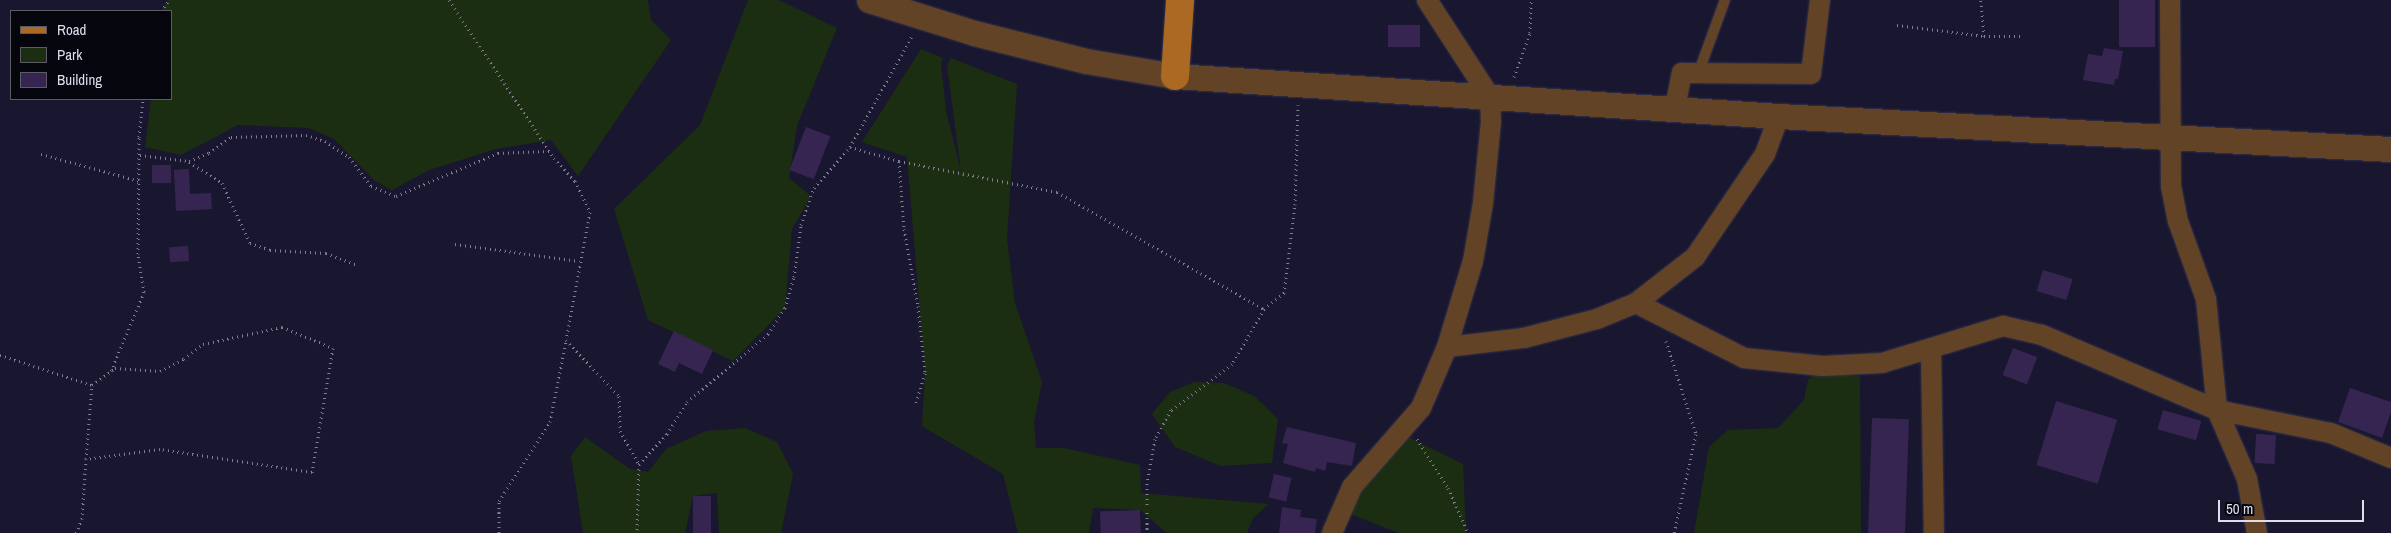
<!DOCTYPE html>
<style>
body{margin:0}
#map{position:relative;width:2391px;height:533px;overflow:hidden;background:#191630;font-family:"Archivo Narrow",sans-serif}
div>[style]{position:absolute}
.green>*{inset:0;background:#1c2e11}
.building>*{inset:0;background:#372551;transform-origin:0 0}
.path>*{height:3px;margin-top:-1.5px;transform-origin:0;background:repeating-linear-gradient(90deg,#7f7e93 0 1px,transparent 0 5px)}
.roads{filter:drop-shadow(0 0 1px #34324b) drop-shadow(0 0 1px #34324b)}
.service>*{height:10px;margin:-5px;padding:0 5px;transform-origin:5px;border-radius:5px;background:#634325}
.minor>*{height:20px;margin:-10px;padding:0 10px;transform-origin:10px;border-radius:10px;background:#634325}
.tertiary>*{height:25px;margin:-12.5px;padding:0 12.5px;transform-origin:12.5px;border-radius:12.5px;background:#634325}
.primary>*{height:28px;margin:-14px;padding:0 14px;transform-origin:14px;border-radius:14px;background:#ac6923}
span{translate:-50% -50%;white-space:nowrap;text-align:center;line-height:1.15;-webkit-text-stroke:4px #05050e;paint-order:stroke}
.legend{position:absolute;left:10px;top:10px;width:162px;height:90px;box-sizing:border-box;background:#05050e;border:1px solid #5b5b68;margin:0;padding:6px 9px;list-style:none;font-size:15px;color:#dde}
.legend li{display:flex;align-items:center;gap:10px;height:25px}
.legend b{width:25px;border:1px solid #5b5b68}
.scale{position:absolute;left:2218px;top:500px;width:146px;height:22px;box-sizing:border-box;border:2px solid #dde;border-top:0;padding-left:6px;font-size:15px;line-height:18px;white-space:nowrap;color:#dde;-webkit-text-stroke:4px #05050e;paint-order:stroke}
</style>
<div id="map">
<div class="green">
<div style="clip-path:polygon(168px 0,648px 0,651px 20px,671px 40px,578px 176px,551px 140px,496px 149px,429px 170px,392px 190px,375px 181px,334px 139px,309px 128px,238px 125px,181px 155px,145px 147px,151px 99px,171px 99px,171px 11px,161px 11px)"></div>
<div style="clip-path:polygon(748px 0,779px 0,837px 28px,797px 126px,789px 178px,811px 196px,792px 229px,785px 308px,733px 361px,648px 320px,614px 209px,700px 125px)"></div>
<div style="clip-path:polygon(921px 49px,943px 58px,941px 64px,946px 111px,961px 171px,947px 66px,951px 58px,1017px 84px,1007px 239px,1015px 303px,1042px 382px,1034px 422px,1036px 448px,1064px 448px,1140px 465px,1141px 493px,1269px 504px,1253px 518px,1247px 533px,1167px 533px,1140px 510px,1093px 508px,1089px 533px,1018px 533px,1003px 474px,922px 426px,925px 373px,907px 157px,862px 142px)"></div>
<div style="clip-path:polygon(1823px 366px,1860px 377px,1861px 533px,1694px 533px,1709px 447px,1728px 430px,1778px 428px,1804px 400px,1808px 380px)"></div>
<div style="clip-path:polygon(1194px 382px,1224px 383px,1254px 396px,1278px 419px,1272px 463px,1221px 466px,1175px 447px,1152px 414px,1170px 392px)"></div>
<div style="clip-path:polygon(745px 428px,777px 442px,793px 474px,781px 533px,719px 533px,717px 493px,693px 496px,685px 533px,583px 533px,571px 456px,585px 437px,630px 469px,648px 472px,666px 449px,706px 431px)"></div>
<div style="clip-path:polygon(1404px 435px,1463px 464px,1466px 533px,1399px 533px,1342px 511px)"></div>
</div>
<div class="building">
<div style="left:2119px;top:0;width:36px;height:47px"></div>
<div style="left:1388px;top:25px;width:32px;height:22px"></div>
<div style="clip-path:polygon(2104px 48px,2123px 51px,2118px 79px,2115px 79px,2114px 85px,2083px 80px,2088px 54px,2102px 56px)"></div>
<div style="left:806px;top:127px;width:26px;height:46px;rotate:21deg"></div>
<div style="left:152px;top:165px;width:19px;height:18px"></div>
<div style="clip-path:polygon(189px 169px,190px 194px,211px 193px,212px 209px,176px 211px,174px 170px)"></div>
<div style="left:188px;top:246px;width:15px;height:19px;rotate:86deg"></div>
<div style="left:2043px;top:270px;width:31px;height:22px;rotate:17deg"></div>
<div style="clip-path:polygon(674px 331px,713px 350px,702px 374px,679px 363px,675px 372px,658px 364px)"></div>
<div style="left:2013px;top:348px;width:26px;height:29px;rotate:21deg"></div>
<div style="clip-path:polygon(2350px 388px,2391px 402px,2391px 412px,2382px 438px,2338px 422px)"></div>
<div style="left:2056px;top:401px;width:64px;height:67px;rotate:17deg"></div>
<div style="left:2163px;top:410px;width:40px;height:20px;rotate:16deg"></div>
<div style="left:1872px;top:418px;width:37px;height:115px;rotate:2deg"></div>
<div style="clip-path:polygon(1287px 427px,1356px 443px,1352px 466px,1327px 462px,1325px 471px,1316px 468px,1315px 472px,1283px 463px,1288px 444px,1282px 443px)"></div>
<div style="left:2256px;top:434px;width:20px;height:29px;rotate:3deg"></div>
<div style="left:1274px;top:474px;width:18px;height:24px;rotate:13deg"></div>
<div style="left:693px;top:496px;width:18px;height:37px"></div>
<div style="clip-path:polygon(1282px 507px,1301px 510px,1300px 517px,1317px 519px,1315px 533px,1279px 533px)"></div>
<div style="left:1140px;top:510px;width:23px;height:40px;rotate:88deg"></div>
</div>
<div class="path">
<div style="left:449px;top:0;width:190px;rotate:56.4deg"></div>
<div style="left:554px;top:158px;width:31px;rotate:48deg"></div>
<div style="left:575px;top:181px;width:34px;rotate:64deg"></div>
<div style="left:590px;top:212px;width:130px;rotate:100.6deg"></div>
<div style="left:566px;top:340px;width:77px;rotate:46.6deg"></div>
<div style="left:619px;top:396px;width:35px;rotate:88deg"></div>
<div style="left:620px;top:431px;width:38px;rotate:60deg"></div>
<div style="left:639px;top:464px;width:69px;rotate:91.7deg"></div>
<div style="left:161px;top:11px;width:14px;rotate:-54deg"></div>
<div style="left:1897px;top:25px;width:88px;rotate:7.2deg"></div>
<div style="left:1984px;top:36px;width:36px;rotate:-95deg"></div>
<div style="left:1984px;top:36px;width:36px"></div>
<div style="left:1514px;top:77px;width:47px;rotate:-70deg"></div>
<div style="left:1530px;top:33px;width:33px;rotate:-88deg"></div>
<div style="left:850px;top:147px;width:127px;rotate:-60.8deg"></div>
<div style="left:41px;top:154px;width:103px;rotate:15.3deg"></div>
<div style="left:140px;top:155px;width:49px;rotate:7deg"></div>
<div style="left:189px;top:161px;width:22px;rotate:-22deg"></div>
<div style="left:209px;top:153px;width:27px;rotate:-36deg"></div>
<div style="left:231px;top:137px;width:75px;rotate:-1.5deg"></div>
<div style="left:306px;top:135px;width:20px;rotate:18deg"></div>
<div style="left:325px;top:141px;width:29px;rotate:34deg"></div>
<div style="left:349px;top:157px;width:36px;rotate:53deg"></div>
<div style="left:371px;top:186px;width:27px;rotate:22deg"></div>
<div style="left:396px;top:196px;width:111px;rotate:-22.9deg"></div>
<div style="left:498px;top:153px;width:51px;rotate:-2.2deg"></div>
<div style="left:899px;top:161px;width:161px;rotate:11.1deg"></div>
<div style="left:1057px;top:192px;width:238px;rotate:29.5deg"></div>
<div style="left:1264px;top:309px;width:64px;rotate:120.2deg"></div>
<div style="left:1232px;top:364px;width:76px;rotate:143deg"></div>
<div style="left:1171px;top:410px;width:33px;rotate:119deg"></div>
<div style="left:1155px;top:439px;width:45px;rotate:100.3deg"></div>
<div style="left:1147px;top:483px;width:50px;rotate:90deg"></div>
<div style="left:189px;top:162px;width:39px;rotate:32deg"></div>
<div style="left:222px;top:183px;width:66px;rotate:65deg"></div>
<div style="left:250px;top:243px;width:21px;rotate:19deg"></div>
<div style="left:270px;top:250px;width:56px;rotate:3.1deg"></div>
<div style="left:326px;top:253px;width:33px;rotate:21deg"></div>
<div style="left:455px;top:244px;width:125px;rotate:7.8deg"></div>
<div style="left:1264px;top:309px;width:26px;rotate:-39deg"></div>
<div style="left:1284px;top:293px;width:89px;rotate:-82.9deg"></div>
<div style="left:1295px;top:205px;width:100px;rotate:-88.3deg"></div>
<div style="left:1666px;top:341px;width:98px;rotate:72.1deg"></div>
<div style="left:1696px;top:434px;width:101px;rotate:102.5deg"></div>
<div style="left:0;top:355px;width:97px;rotate:18.1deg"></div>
<div style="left:111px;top:371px;width:86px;rotate:-67.3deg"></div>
<div style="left:144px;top:292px;width:38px;rotate:-99deg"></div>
<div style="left:138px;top:254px;width:117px;rotate:-89.5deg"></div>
<div style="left:139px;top:137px;width:38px;rotate:-84deg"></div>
<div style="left:1417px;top:439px;width:58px;rotate:57.7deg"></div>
<div style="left:1448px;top:488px;width:49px;rotate:66deg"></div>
<div style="left:639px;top:464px;width:41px;rotate:-47deg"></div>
<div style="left:667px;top:434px;width:38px;rotate:-58deg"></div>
<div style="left:687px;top:402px;width:106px;rotate:-40deg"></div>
<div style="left:768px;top:334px;width:31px;rotate:-57deg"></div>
<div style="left:785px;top:308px;width:32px;rotate:-74deg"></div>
<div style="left:794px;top:277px;width:52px;rotate:-82.3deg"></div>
<div style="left:801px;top:225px;width:39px;rotate:-71deg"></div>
<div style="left:814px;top:188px;width:55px;rotate:-48.7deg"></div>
<div style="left:850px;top:147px;width:51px;rotate:15.9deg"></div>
<div style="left:899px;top:161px;width:68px;rotate:85.8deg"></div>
<div style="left:904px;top:229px;width:78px;rotate:79.7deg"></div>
<div style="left:918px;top:306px;width:67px;rotate:84deg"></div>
<div style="left:925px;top:373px;width:31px;rotate:107deg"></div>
<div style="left:76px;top:533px;width:15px;rotate:-67deg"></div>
<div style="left:82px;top:519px;width:60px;rotate:-86.2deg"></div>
<div style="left:86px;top:459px;width:74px;rotate:-85.4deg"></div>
<div style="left:92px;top:385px;width:29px;rotate:-36deg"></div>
<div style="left:115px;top:368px;width:45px;rotate:3.8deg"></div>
<div style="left:160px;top:371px;width:27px;rotate:-27deg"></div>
<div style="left:184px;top:359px;width:24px;rotate:-38deg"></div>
<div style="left:203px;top:344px;width:81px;rotate:-12.1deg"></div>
<div style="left:282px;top:327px;width:55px;rotate:22.4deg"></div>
<div style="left:333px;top:348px;width:126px;rotate:99.6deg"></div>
<div style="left:312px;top:472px;width:154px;rotate:-171.4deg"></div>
<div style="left:160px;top:449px;width:75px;rotate:172.3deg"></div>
<div style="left:499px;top:533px;width:32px;rotate:-90deg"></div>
<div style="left:499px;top:501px;width:94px;rotate:-57.2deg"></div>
<div style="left:550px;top:422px;width:83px;rotate:-78.8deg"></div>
</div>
<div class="roads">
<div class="service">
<div style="left:1698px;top:74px;width:79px;rotate:-70deg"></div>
</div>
<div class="minor">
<div style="left:2170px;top:0;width:186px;rotate:89.7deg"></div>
<div style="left:2171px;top:186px;width:36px;rotate:79deg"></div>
<div style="left:2178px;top:221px;width:83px;rotate:70.3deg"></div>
<div style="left:2206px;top:299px;width:112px;rotate:84.3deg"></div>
<div style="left:2217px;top:410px;width:75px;rotate:66.5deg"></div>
<div style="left:2247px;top:479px;width:55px;rotate:79.5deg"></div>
<div style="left:1675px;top:108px;width:36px;rotate:-79deg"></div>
<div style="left:1682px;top:73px;width:129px;rotate:0.4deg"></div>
<div style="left:1811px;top:74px;width:75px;rotate:-83.1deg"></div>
<div style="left:1636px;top:303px;width:75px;rotate:-37.9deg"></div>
<div style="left:1695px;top:257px;width:125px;rotate:-55.8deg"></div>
<div style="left:1765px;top:154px;width:40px;rotate:-69.8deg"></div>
<div style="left:1447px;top:347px;width:78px;rotate:-6.7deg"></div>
<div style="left:1524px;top:338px;width:75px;rotate:-14.6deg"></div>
<div style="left:1597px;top:319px;width:42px;rotate:-22.3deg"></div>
<div style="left:1636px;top:303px;width:121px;rotate:27deg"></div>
<div style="left:1744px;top:358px;width:79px;rotate:5.8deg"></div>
<div style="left:1823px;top:366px;width:59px;rotate:-2.9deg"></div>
<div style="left:1882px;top:363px;width:127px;rotate:-17deg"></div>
<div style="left:2003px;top:326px;width:40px;rotate:13deg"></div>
<div style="left:2042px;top:335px;width:190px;rotate:23.2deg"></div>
<div style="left:2217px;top:410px;width:116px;rotate:11.4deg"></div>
<div style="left:2331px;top:433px;width:65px;rotate:22.6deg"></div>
<div style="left:1931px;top:349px;width:184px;rotate:89.1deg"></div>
<div style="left:1332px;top:533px;width:50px;rotate:-66.5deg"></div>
<div style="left:1352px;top:487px;width:105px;rotate:-48.9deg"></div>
<div style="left:1421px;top:408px;width:66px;rotate:-66.9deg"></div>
<div style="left:1447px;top:347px;width:90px;rotate:-73.2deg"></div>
<div style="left:1473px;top:261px;width:59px;rotate:-80.2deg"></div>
<div style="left:1483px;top:203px;width:81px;rotate:-84.4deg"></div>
<div style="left:1491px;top:122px;width:25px;rotate:-92deg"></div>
<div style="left:1490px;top:97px;width:116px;rotate:-123deg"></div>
</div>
<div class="tertiary">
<div style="left:869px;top:0;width:110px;rotate:17.4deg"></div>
<div style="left:974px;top:33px;width:115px;rotate:14deg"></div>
<div style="left:1086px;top:61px;width:90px;rotate:9.6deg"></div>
<div style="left:1175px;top:76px;width:605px;rotate:3.79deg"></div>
<div style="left:1779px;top:116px;width:613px;rotate:3.09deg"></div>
</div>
<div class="primary">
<div style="left:1175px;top:76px;width:76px;rotate:-86.2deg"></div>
</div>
</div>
<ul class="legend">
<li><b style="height:6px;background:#ac6923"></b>Road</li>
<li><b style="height:14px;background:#1c2e11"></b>Park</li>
<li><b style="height:14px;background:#372551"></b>Building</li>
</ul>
<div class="scale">50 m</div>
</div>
